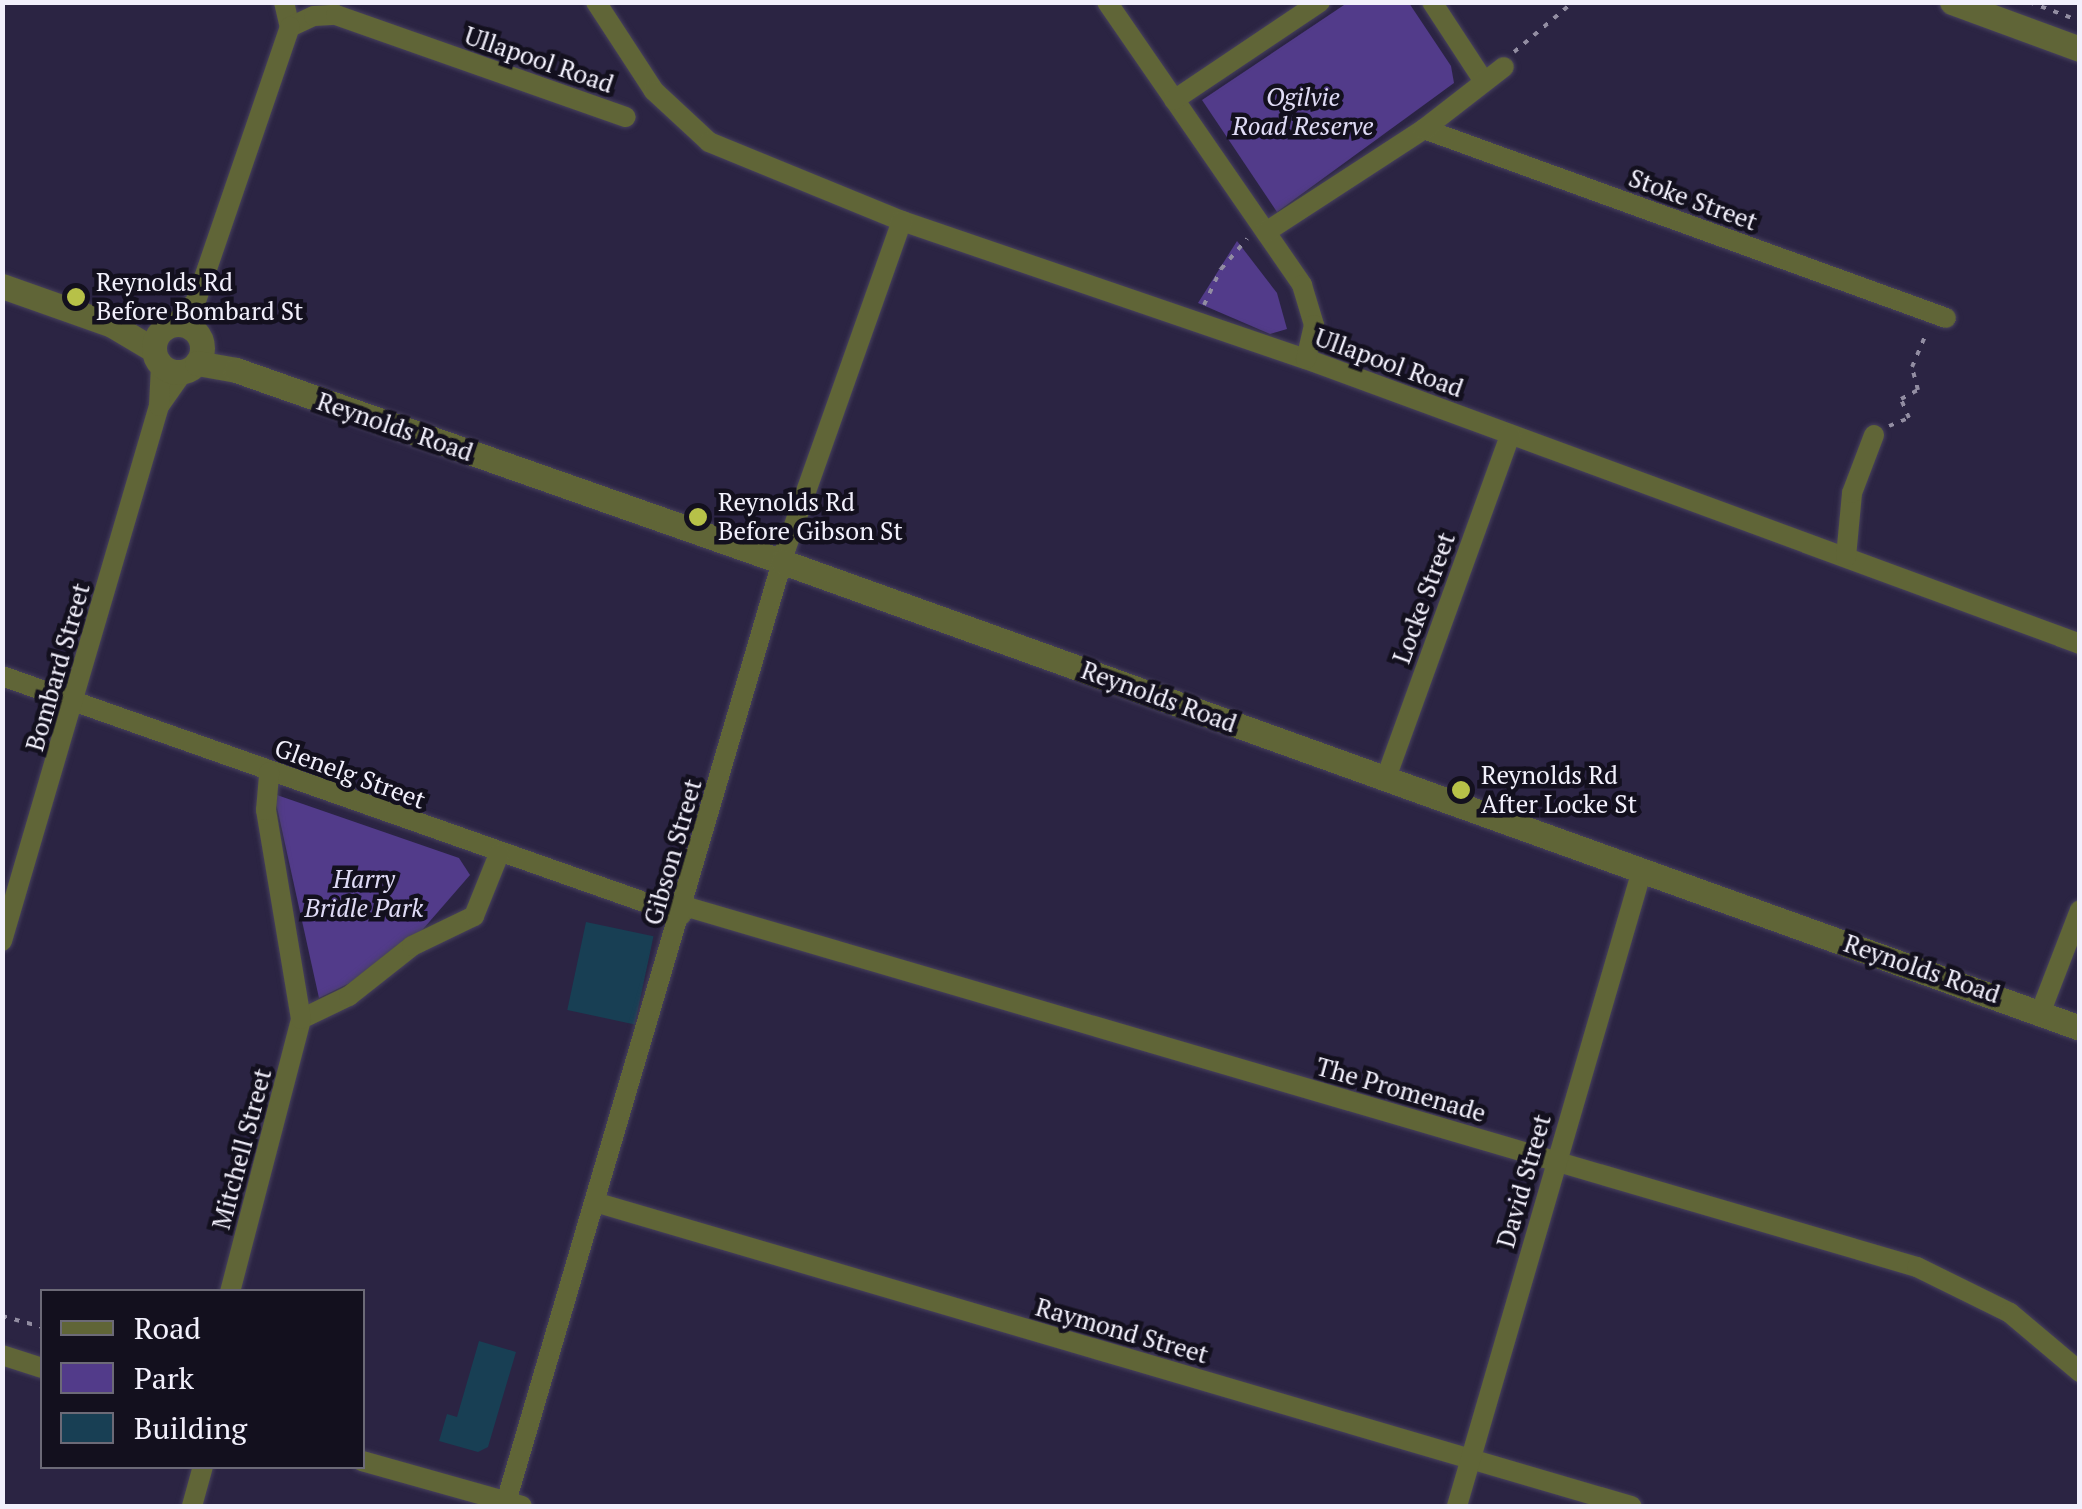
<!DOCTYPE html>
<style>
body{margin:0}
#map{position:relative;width:2082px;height:1509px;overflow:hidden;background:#2b2443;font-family:"PT Serif",serif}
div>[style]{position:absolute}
.green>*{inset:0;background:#523b8a}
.building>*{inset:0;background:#183f54;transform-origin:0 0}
.path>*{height:4px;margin-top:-2px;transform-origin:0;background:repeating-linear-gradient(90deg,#928da2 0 5px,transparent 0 13px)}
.roads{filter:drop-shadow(0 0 2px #47415d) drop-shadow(0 0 2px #47415d)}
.minor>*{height:20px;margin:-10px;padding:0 10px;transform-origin:10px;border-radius:10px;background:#606537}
.tertiary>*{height:25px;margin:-12.5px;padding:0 12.5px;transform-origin:12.5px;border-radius:12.5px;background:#606537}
.tertiary>.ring{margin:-12.5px;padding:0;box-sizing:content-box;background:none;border:25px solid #606537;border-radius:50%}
.dots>*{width:28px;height:28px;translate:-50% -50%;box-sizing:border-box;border:5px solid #13101e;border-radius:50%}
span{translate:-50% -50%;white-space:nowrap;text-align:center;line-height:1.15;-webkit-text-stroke:9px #13101e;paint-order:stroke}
.street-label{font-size:25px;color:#f2f0fc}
.park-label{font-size:25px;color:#e0dcf6;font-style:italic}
.poi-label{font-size:25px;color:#f2f0fc}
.left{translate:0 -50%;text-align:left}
.frame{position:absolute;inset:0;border:5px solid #f2f0fc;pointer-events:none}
.legend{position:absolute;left:40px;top:1289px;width:325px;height:180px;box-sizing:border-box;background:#13101e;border:2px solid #6c6a77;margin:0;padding:12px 18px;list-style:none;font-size:30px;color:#f2f0fc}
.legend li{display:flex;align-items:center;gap:20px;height:50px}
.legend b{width:50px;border:2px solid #6c6a77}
</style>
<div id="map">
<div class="green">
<div style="clip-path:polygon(1347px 3px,1409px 3px,1451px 66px,1454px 83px,1277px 212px,1202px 100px)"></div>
<div style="clip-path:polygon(1237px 241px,1277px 293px,1287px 329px,1270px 334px,1198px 303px)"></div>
<div style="clip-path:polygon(274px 794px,459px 858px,470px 875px,417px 936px,368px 974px,319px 998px)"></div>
</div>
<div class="building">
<div style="left:586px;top:922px;width:69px;height:90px;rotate:12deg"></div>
<div style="clip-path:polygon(479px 1341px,516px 1352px,488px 1447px,478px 1452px,439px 1441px,447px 1414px,457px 1417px)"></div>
</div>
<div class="path">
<div style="left:2029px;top:2px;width:54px;rotate:20.4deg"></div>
<div style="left:1514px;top:52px;width:77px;rotate:-40.3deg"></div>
<div style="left:1204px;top:305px;width:40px;rotate:-65deg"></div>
<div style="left:1221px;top:269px;width:40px;rotate:-49deg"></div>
<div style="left:1889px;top:426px;width:22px;rotate:-22deg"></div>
<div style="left:1909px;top:418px;width:21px;rotate:-113deg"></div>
<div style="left:1901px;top:399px;width:19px;rotate:-28deg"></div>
<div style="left:1918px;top:390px;width:24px;rotate:-105deg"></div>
<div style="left:1912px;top:367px;width:38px;rotate:-67deg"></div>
<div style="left:2px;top:1316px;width:41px;rotate:15.4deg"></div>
</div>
<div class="roads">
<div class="minor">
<div style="left:284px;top:2px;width:26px;rotate:77deg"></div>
<div style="left:290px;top:27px;width:26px;rotate:-25deg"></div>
<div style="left:314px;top:16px;width:22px;rotate:-3deg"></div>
<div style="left:336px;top:15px;width:307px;rotate:19.4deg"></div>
<div style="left:596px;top:2px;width:106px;rotate:56.9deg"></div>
<div style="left:654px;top:91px;width:75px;rotate:42.8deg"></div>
<div style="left:709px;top:142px;width:209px;rotate:22.3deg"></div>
<div style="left:902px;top:221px;width:427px;rotate:18.9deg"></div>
<div style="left:1306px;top:359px;width:825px;rotate:20.21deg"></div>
<div style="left:1107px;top:2px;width:344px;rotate:55.4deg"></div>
<div style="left:1302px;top:285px;width:42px;rotate:73.3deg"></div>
<div style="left:1314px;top:325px;width:35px;rotate:103deg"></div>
<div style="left:1432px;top:2px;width:93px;rotate:56.8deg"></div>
<div style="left:1174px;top:100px;width:176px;rotate:-33.9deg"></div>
<div style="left:1424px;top:129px;width:555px;rotate:19.9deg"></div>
<div style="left:1266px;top:232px;width:189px;rotate:-33.1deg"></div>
<div style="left:1424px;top:129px;width:101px;rotate:-37.8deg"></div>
<div style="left:173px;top:325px;width:33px;rotate:-46deg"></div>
<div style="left:195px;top:332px;width:31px;rotate:-88deg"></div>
<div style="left:196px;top:301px;width:290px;rotate:-71.1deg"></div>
<div style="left:159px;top:406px;width:42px;rotate:-54.8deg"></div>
<div style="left:1846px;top:557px;width:64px;rotate:-84.6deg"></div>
<div style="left:1852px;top:493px;width:62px;rotate:-69.2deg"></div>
<div style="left:2px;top:676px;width:720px;rotate:19.39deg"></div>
<div style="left:1386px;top:778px;width:365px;rotate:-70.1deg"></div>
<div style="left:684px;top:906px;width:1285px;rotate:16.32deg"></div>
<div style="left:1917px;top:1267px;width:104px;rotate:26.3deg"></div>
<div style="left:2010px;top:1313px;width:92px;rotate:40.1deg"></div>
<div style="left:2px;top:941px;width:558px;rotate:-73.65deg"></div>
<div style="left:159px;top:406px;width:41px;rotate:-87.2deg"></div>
<div style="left:2041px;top:1011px;width:108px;rotate:-68.9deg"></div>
<div style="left:301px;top:1019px;width:53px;rotate:-25.6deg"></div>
<div style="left:349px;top:996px;width:80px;rotate:-38.4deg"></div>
<div style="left:412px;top:946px;width:69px;rotate:-25.8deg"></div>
<div style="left:474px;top:916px;width:67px;rotate:-68deg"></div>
<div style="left:598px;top:1203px;width:1077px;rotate:16.35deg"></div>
<div style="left:230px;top:1292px;width:282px;rotate:-75.4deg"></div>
<div style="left:301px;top:1019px;width:212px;rotate:-99.5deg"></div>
<div style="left:266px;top:810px;width:38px;rotate:-85deg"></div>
<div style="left:2px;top:1355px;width:42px;rotate:18deg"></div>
<div style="left:362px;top:1461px;width:166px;rotate:15.7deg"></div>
<div style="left:506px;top:1502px;width:994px;rotate:-73.64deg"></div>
<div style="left:786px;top:548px;width:347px;rotate:-70.5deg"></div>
<div style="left:192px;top:1506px;width:41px;rotate:-74.6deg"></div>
<div style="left:1457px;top:1506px;width:662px;rotate:-73.78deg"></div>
</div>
<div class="tertiary">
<div style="left:1952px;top:2px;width:136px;rotate:20.2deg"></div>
<div style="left:2px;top:286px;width:117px;rotate:19.5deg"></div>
<div style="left:112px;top:325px;width:49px;rotate:30.8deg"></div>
<div class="ring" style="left:154px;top:324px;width:23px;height:23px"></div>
<div style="left:197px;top:363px;width:40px;rotate:10deg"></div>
<div style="left:236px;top:370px;width:580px;rotate:19.34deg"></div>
<div style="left:783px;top:562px;width:1378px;rotate:19.76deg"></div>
</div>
</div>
<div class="dots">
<div style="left:76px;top:297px;background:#b7c148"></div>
<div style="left:698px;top:517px;background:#b7c148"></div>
<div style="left:1461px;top:790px;background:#b7c148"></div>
</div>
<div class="street-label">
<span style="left:539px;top:60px;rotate:19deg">Ullapool Road</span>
<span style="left:1693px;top:200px;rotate:20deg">Stoke Street</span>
<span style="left:1389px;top:363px;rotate:20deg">Ullapool Road</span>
<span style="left:395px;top:427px;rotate:19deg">Reynolds Road</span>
<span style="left:1424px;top:598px;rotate:-70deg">Locke Street</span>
<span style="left:58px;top:667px;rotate:-74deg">Bombard Street</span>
<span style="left:1159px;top:697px;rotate:20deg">Reynolds Road</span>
<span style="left:350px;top:774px;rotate:20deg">Glenelg Street</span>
<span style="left:673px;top:852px;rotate:-74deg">Gibson Street</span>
<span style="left:1922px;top:969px;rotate:19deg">Reynolds Road</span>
<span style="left:1401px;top:1090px;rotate:16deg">The Promenade</span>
<span style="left:242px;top:1149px;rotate:-75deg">Mitchell Street</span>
<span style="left:1524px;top:1181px;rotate:-74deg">David Street</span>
<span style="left:1122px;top:1331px;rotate:16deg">Raymond Street</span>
</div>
<div class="park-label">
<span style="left:1303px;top:112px">Ogilvie<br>Road Reserve</span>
<span style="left:364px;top:894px">Harry<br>Bridle Park</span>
</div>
<div class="poi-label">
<span class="left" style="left:96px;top:297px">Reynolds Rd<br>Before Bombard St</span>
<span class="left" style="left:718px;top:517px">Reynolds Rd<br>Before Gibson St</span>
<span class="left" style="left:1481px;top:790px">Reynolds Rd<br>After Locke St</span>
</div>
<div class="frame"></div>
<ul class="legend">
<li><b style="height:12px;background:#606537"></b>Road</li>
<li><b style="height:28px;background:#523b8a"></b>Park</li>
<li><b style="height:28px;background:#183f54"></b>Building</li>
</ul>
</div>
